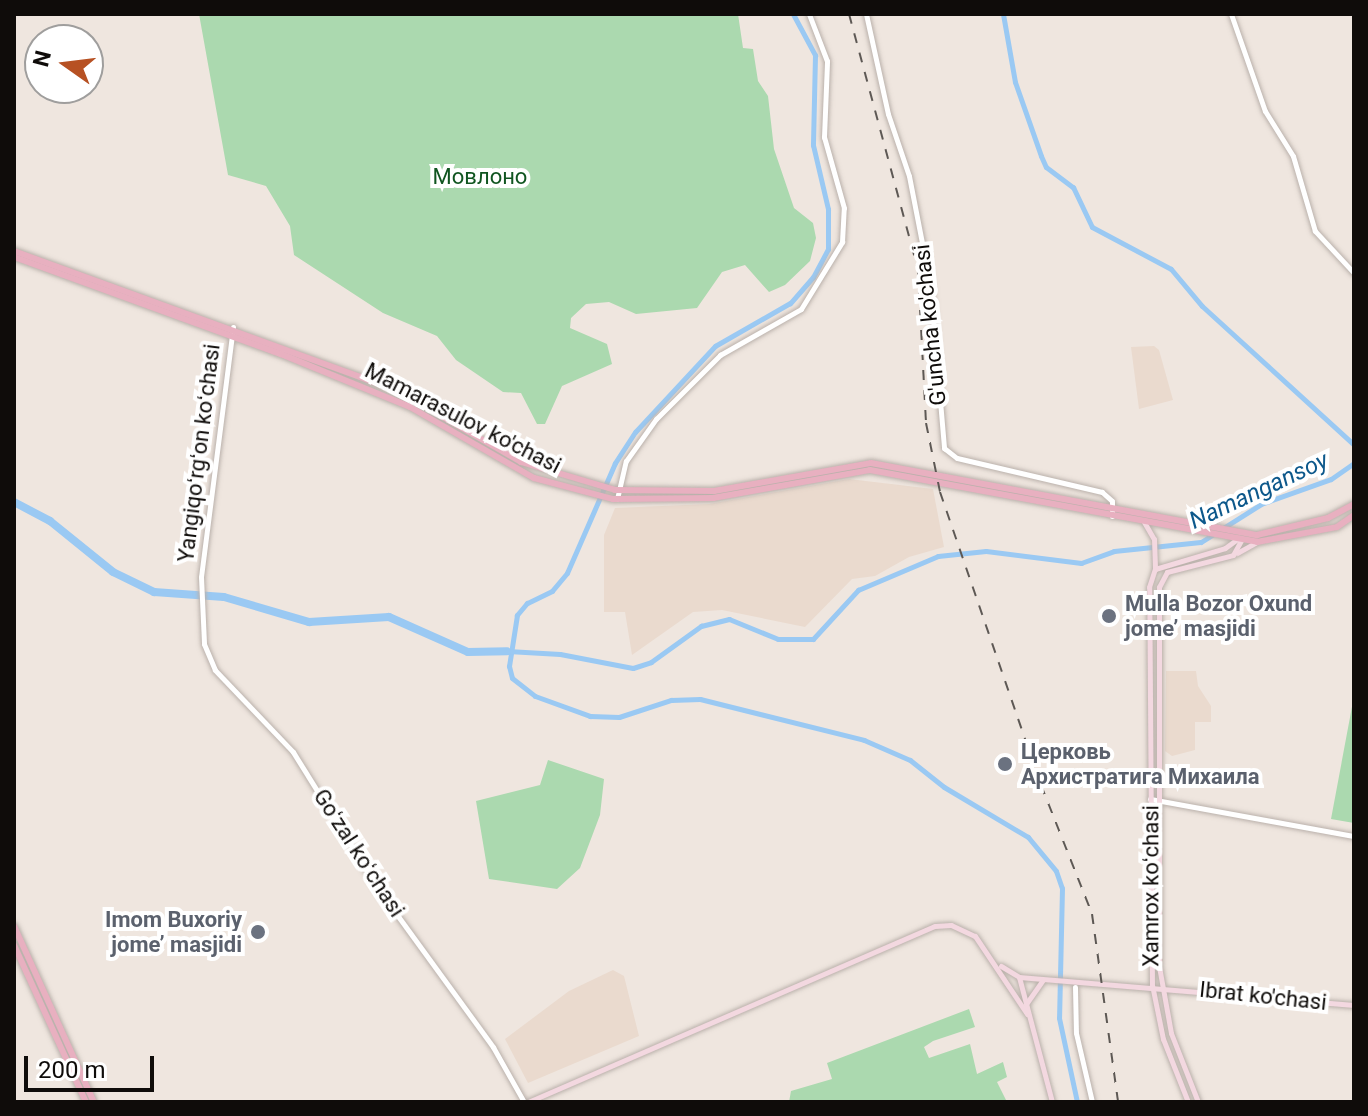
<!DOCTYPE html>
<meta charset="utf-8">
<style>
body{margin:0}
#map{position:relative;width:1368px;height:1116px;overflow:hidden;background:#efe6df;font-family:Roboto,sans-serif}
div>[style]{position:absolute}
.built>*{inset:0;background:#eadace}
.green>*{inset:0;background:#abd9af}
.canal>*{height:5px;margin:-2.5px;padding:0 2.5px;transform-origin:2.5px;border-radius:2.5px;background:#9ac9f3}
.river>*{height:8px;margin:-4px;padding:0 4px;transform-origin:4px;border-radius:4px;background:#9ac9f3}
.roads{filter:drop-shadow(0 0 2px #bab1ab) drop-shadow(0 0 2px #bab1ab)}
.tertiary>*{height:5px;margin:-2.5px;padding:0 2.5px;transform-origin:2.5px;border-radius:2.5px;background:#fff}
.secondary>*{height:5px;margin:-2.5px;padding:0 2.5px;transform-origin:2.5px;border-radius:2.5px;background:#f3d8e0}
.primary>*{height:6px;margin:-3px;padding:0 3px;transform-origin:3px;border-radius:3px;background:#e8b0c0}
.rail>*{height:2px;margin-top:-1px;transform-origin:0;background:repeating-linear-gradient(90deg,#5d5854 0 10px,transparent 0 20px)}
.dots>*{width:22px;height:22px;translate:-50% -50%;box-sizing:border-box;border:4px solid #fff;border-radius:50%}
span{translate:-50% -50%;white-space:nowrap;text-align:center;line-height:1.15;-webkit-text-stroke:8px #fff;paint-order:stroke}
.park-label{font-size:22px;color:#105520}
.street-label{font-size:22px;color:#0f0c0a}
.worship-label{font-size:22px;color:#5b616d;font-weight:700}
.left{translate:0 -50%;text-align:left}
.right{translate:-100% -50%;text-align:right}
.water-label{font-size:24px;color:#0d588b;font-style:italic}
.frame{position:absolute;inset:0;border:16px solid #0f0c0a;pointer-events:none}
.north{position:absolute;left:24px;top:24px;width:80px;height:80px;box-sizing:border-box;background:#fff;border:2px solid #9f9e9d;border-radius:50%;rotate:284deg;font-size:22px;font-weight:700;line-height:32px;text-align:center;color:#0f0c0a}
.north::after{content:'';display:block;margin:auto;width:28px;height:36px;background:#b75123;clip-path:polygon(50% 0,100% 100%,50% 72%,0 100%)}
.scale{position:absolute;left:24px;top:1056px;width:130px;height:36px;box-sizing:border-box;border:4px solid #0f0c0a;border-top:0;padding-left:10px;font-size:24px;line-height:28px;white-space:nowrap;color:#0f0c0a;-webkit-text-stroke:6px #fff;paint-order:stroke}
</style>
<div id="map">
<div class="built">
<div style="clip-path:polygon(1154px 346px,1159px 350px,1173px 400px,1139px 409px,1131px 347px)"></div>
<div style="clip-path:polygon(849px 479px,933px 489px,944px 547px,909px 557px,875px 576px,852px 579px,805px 627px,722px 610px,693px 612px,632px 655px,625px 612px,604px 612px,604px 535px,615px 508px,709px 504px)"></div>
<div style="clip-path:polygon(1166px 671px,1196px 671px,1198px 686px,1211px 706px,1211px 722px,1195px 722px,1195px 750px,1172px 756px,1165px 751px)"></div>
<div style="clip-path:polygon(613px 970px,624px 976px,639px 1036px,528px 1083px,505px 1039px,569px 991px)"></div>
</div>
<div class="green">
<div style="clip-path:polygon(199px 14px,738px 14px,743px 48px,753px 49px,758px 81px,768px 96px,774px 149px,794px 208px,813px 223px,816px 238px,810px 261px,785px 285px,769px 292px,745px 265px,722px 272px,697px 308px,636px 314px,609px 302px,586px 304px,571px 318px,570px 328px,607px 344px,612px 364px,562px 386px,545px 424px,537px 424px,521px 393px,503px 392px,456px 360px,437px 336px,383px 313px,294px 255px,290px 226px,266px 186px,228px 175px)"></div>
<div style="clip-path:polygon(1354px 696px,1354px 823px,1331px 819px)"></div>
<div style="clip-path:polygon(548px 760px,604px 779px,600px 815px,580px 868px,557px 889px,489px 879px,476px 801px,540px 785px)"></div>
<div style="clip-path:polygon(969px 1009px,975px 1027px,933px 1041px,924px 1047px,929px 1058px,970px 1044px,977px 1074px,1003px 1062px,1007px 1077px,997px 1082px,1006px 1100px,1026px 1102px,789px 1102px,791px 1091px,832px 1079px,827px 1063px)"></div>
</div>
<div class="canal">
<div style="left:793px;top:14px;width:47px;rotate:61.8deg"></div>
<div style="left:815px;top:55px;width:90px;rotate:91.3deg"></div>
<div style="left:813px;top:145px;width:66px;rotate:76.8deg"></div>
<div style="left:828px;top:209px;width:40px;rotate:90deg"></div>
<div style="left:828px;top:249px;width:32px;rotate:118deg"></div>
<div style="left:813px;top:277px;width:35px;rotate:131deg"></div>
<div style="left:790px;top:303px;width:86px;rotate:150.2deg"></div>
<div style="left:715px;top:346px;width:117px;rotate:132.9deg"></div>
<div style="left:635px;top:432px;width:37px;rotate:123deg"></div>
<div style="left:615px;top:463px;width:120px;rotate:113.6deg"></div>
<div style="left:567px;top:573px;width:23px;rotate:130deg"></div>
<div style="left:552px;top:591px;width:28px;rotate:154deg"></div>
<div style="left:527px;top:603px;width:16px;rotate:130deg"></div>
<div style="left:517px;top:615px;width:52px;rotate:98.9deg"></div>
<div style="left:509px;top:666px;width:12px;rotate:76deg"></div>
<div style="left:512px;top:678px;width:29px;rotate:38deg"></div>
<div style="left:535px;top:696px;width:59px;rotate:20deg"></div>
<div style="left:590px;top:716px;width:29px;rotate:2deg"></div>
<div style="left:619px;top:717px;width:55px;rotate:-18.1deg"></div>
<div style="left:671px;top:700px;width:29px;rotate:-2deg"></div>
<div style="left:700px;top:699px;width:169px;rotate:14deg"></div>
<div style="left:864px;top:740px;width:50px;rotate:23.5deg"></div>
<div style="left:910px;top:760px;width:43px;rotate:38.5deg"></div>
<div style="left:944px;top:787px;width:98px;rotate:30.8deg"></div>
<div style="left:1028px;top:837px;width:44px;rotate:50.5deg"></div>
<div style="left:1056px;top:871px;width:18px;rotate:71deg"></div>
<div style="left:1062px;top:888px;width:130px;rotate:91.3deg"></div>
<div style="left:1059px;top:1018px;width:86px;rotate:77.9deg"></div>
<div style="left:1003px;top:14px;width:69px;rotate:80deg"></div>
<div style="left:1015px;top:82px;width:78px;rotate:70.6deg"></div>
<div style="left:1041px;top:156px;width:12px;rotate:66deg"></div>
<div style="left:1046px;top:167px;width:34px;rotate:37deg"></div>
<div style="left:1073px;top:187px;width:44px;rotate:64.6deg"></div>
<div style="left:1092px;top:227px;width:89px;rotate:28deg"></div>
<div style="left:1171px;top:269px;width:48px;rotate:50deg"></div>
<div style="left:1202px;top:306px;width:206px;rotate:42.4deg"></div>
<div style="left:507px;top:651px;width:53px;rotate:3.2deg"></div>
<div style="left:560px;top:654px;width:74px;rotate:10.9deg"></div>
<div style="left:633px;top:668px;width:19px;rotate:-18deg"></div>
<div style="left:651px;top:662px;width:62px;rotate:-35.8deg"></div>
<div style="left:701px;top:626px;width:29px;rotate:-14deg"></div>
<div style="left:729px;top:619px;width:53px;rotate:22.2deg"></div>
<div style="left:778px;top:639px;width:35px"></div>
<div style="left:813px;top:639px;width:67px;rotate:-47.4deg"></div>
<div style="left:858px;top:590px;width:87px;rotate:-23deg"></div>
<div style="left:938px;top:556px;width:48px;rotate:-5.9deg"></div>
<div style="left:986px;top:551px;width:96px;rotate:7.2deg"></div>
<div style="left:1081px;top:563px;width:35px;rotate:-20deg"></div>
<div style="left:1114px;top:551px;width:87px;rotate:-5.9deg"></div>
<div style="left:1201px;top:542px;width:71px;rotate:-32.3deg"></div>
<div style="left:1261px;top:504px;width:74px;rotate:-19.7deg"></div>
<div style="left:1331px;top:479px;width:28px;rotate:-35deg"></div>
</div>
<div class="river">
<div style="left:14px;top:502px;width:41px;rotate:27.8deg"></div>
<div style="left:50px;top:521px;width:81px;rotate:39deg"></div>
<div style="left:113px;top:572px;width:46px;rotate:26deg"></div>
<div style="left:154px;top:592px;width:70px;rotate:4.1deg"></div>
<div style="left:224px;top:597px;width:89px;rotate:16.4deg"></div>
<div style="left:309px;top:622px;width:80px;rotate:-3.6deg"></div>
<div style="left:389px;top:617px;width:86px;rotate:23.9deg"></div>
<div style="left:468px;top:652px;width:39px;rotate:-1deg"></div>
</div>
<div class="roads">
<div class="tertiary">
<div style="left:866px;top:14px;width:102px;rotate:77.6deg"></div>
<div style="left:888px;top:114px;width:65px;rotate:71.3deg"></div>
<div style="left:909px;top:176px;width:110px;rotate:79deg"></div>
<div style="left:930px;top:284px;width:165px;rotate:85.1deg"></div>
<div style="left:944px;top:448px;width:16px;rotate:38deg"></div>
<div style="left:957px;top:458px;width:149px;rotate:13.2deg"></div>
<div style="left:1102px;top:492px;width:13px;rotate:42deg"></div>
<div style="left:1112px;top:501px;width:15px;rotate:90deg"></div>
<div style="left:1231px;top:14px;width:103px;rotate:70.7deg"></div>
<div style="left:1265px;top:111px;width:53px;rotate:58.1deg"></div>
<div style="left:1293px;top:156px;width:78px;rotate:73.7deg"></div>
<div style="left:1315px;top:231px;width:57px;rotate:47.1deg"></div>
<div style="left:233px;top:327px;width:252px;rotate:97.3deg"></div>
<div style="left:201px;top:577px;width:67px;rotate:87.4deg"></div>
<div style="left:204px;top:644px;width:28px;rotate:67deg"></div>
<div style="left:215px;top:670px;width:113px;rotate:46.4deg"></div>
<div style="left:293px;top:752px;width:163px;rotate:58.1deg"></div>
<div style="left:379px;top:890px;width:194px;rotate:54deg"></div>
<div style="left:493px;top:1047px;width:63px;rotate:60.6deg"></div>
<div style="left:617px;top:499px;width:39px;rotate:-77deg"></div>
<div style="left:626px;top:461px;width:52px;rotate:-54.5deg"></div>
<div style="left:656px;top:419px;width:91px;rotate:-45deg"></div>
<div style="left:720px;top:355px;width:93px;rotate:-29.6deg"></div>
<div style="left:801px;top:309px;width:79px;rotate:-58.5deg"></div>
<div style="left:842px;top:242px;width:34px;rotate:-87deg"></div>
<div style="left:844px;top:208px;width:74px;rotate:-105.7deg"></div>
<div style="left:824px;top:137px;width:76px;rotate:-87.7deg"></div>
<div style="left:827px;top:61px;width:50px;rotate:-111deg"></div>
<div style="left:1150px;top:799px;width:207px;rotate:10.3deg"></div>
<div style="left:1075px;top:987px;width:46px;rotate:88.8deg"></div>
<div style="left:1076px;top:1033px;width:71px;rotate:76.9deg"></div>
</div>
<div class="secondary">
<div style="left:1144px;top:522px;width:20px;rotate:60deg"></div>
<div style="left:1154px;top:539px;width:30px;rotate:88deg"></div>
<div style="left:1237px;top:553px;width:23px;rotate:-29deg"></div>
<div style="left:1001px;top:966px;width:21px;rotate:31deg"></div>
<div style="left:1019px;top:977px;width:336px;rotate:4.8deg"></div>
<div style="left:1019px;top:977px;width:129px;rotate:75.2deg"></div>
<div style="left:1026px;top:1004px;width:29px;rotate:-55deg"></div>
<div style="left:528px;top:1102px;width:443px;rotate:-23.4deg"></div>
<div style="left:935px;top:926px;width:16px;rotate:-4deg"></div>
<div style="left:951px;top:925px;width:26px;rotate:25deg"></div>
<div style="left:975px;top:936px;width:94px;rotate:56.3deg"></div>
<div style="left:1188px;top:1102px;width:68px;rotate:-111.6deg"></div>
<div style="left:1163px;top:1039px;width:55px;rotate:-101.5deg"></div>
<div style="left:1152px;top:985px;width:398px;rotate:-90.4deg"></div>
<div style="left:1149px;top:587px;width:19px;rotate:-72deg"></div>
<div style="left:1155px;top:569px;width:73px;rotate:-16.7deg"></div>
<div style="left:1225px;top:548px;width:17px;rotate:-36deg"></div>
<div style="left:1198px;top:1102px;width:74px;rotate:-111.4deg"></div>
<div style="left:1171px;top:1033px;width:68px;rotate:-100.2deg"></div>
<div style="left:1159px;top:966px;width:379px;rotate:-90deg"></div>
<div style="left:1159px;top:587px;width:17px;rotate:-62deg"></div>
<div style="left:1167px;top:572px;width:68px;rotate:-14.4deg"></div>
<div style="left:1233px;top:555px;width:18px;rotate:-61deg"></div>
</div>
<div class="primary">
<div style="left:14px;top:251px;width:409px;rotate:20deg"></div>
<div style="left:398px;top:391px;width:142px;rotate:30deg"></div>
<div style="left:521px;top:462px;width:98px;rotate:16.6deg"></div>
<div style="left:615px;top:490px;width:99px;rotate:0.6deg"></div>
<div style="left:714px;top:491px;width:159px;rotate:-10.1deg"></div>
<div style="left:871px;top:463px;width:393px;rotate:10.6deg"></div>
<div style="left:1257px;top:535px;width:73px;rotate:-13.5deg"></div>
<div style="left:1328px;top:518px;width:30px;rotate:-28deg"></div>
<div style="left:14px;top:257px;width:284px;rotate:20deg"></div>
<div style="left:281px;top:354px;width:139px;rotate:22.3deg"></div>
<div style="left:410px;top:407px;width:143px;rotate:29.8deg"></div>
<div style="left:534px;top:478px;width:82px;rotate:14.9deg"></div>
<div style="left:613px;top:499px;width:100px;rotate:-0.6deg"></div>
<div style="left:713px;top:498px;width:159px;rotate:-10.1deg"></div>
<div style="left:870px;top:470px;width:394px;rotate:10.5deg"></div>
<div style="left:1257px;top:542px;width:81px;rotate:-10.6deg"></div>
<div style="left:1337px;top:527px;width:21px;rotate:-35deg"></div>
<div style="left:14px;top:926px;width:193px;rotate:65.6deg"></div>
<div style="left:14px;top:945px;width:173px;rotate:65.4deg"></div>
</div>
</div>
<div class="rail">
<div style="left:849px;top:14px;width:265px;rotate:74.9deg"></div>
<div style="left:918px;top:270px;width:153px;rotate:87deg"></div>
<div style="left:926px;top:423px;width:70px;rotate:78.5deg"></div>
<div style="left:940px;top:492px;width:310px;rotate:71deg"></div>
<div style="left:1041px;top:785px;width:139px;rotate:68.4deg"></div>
<div style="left:1092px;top:914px;width:190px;rotate:82.1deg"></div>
</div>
<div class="dots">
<div style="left:1109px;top:616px;background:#6b7280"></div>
<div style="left:1005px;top:764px;background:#6b7280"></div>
<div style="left:258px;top:932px;background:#6b7280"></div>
</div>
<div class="park-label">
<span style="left:480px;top:177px">Мовлоно</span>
</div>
<div class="street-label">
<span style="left:930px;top:325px;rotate:-96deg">G'uncha ko'chasi</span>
<span style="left:463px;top:418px;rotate:27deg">Mamarasulov ko'chasi</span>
<span style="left:199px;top:453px;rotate:-83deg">Yangiqoʻrgʻon koʻchasi</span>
<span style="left:359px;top:853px;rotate:57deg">Goʻzal koʻchasi</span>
<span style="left:1151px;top:886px;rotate:-90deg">Xamrox koʻchasi</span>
<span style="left:1263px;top:996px;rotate:6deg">Ibrat ko'chasi</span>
</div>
<div class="worship-label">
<span class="left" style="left:1125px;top:616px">Mulla Bozor Oxund<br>jome’ masjidi</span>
<span class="left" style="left:1021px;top:764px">Церковь<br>Архистратига Михаила</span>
<span class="right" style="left:242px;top:932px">Imom Buxoriy<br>jome’ masjidi</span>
</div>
<div class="water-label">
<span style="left:1259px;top:491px;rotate:-25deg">Namangansoy</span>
</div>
<div class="frame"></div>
<div class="north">N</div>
<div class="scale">200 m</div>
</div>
